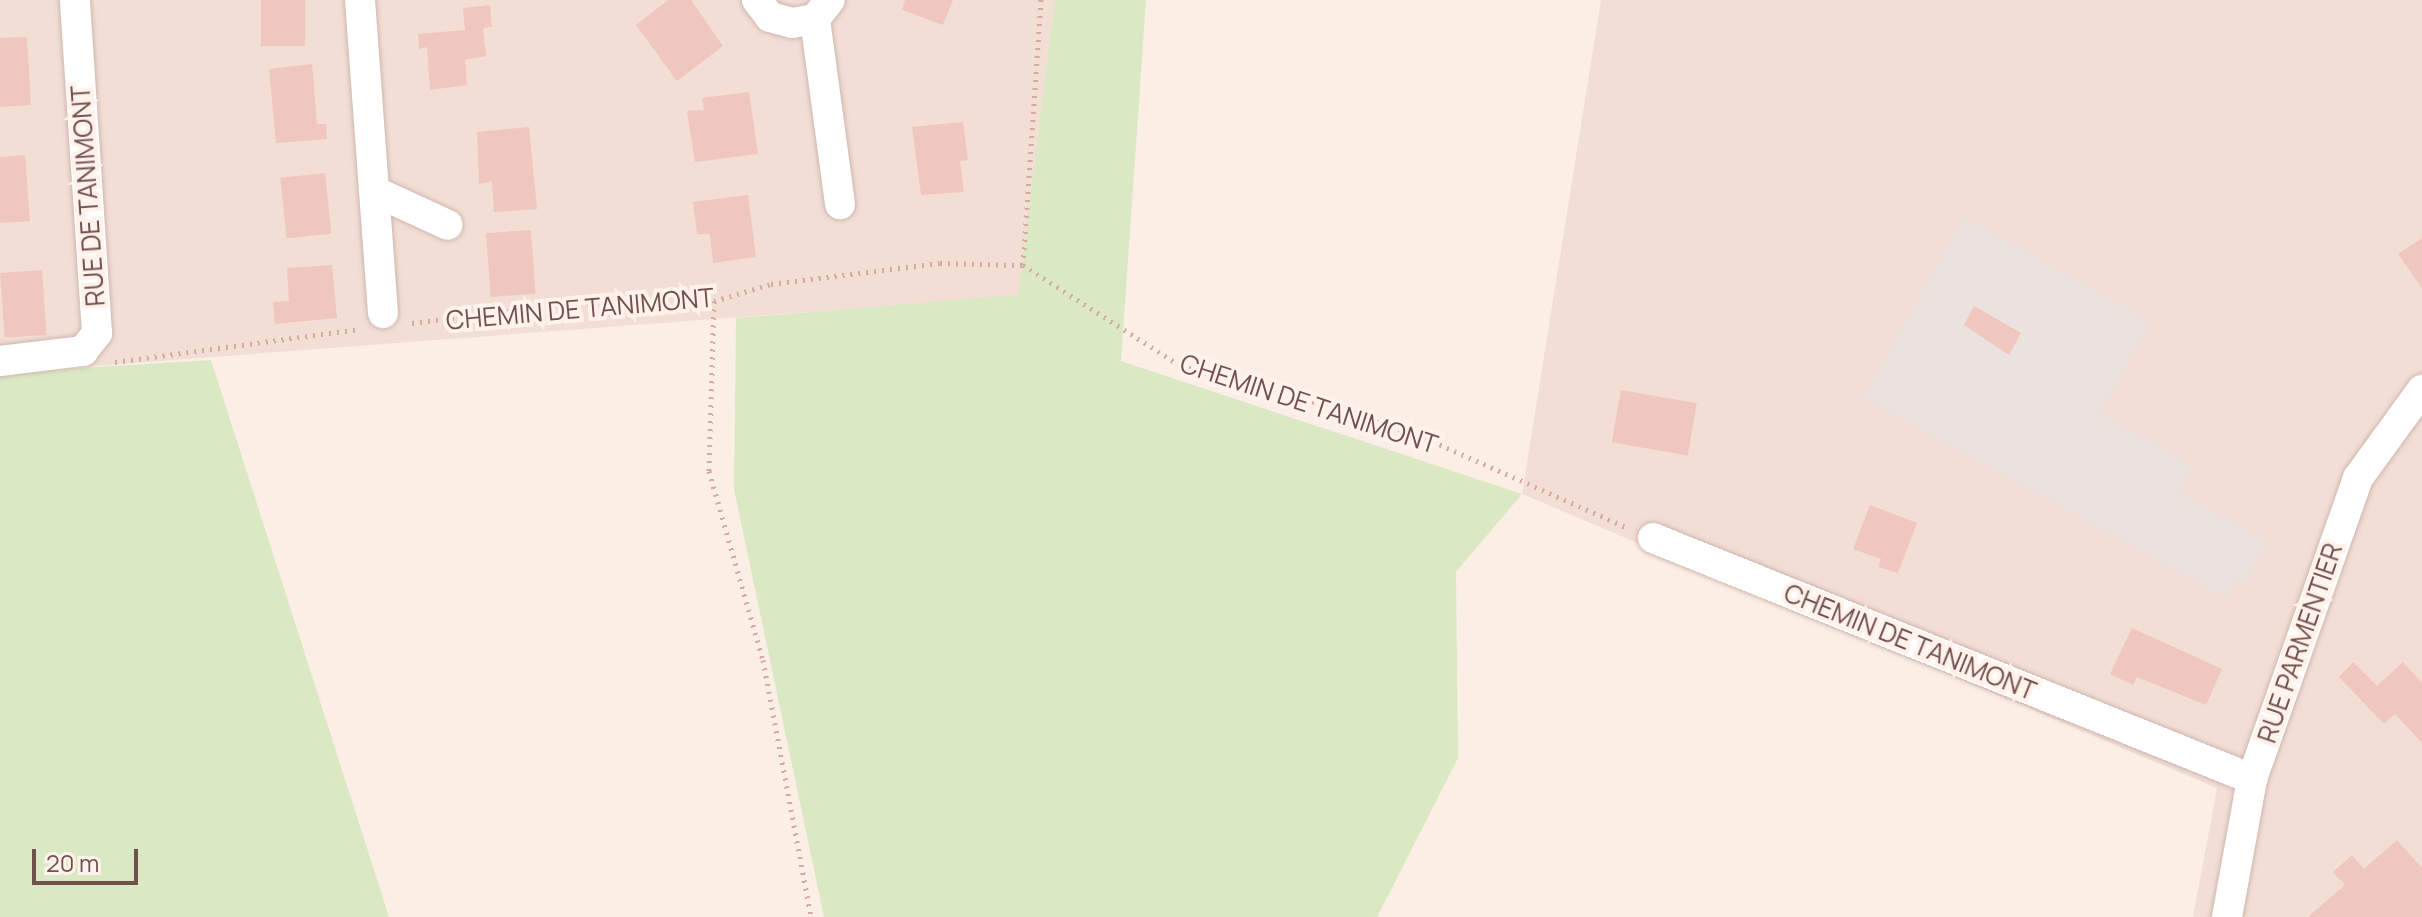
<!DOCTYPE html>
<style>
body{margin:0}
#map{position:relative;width:2422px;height:917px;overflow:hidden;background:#fbeee5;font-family:Manrope,sans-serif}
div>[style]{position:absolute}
.residential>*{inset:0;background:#f2ded4}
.industrial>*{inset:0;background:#ebe2df}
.green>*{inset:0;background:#dae8c4}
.building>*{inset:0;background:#efc7be;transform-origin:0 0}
.path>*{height:5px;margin-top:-2.5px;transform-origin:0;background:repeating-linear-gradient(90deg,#d4aaa1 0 2px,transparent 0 8px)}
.roads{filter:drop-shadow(0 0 2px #ceb6af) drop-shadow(0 0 2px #ceb6af)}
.street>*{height:30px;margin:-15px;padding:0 15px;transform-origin:15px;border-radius:15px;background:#fff}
span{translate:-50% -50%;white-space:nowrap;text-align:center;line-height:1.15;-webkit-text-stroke:8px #fef2eb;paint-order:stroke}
.street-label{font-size:26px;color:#72514c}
.scale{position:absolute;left:32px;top:849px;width:106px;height:36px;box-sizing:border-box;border:4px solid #72514c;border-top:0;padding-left:10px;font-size:24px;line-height:28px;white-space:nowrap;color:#72514c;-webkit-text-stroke:6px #fef2eb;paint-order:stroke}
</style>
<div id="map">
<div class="residential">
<div style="clip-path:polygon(0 0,1055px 0,1019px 296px,0 373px)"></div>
<div style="clip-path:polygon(1601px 0,2422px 0,2422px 917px,2193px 917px,2217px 788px,1522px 494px)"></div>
</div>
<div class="industrial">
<div style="clip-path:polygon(1964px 216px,2151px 321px,2100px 413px,2193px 465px,2179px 492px,2269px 542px,2245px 584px,2237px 580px,2226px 598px,1863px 398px)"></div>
</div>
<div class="green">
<div style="clip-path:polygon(1055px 0,1146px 0,1121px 361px,1522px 494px,1456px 572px,1458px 758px,1377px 917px,824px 917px,734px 489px,736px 318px,1018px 295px)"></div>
<div style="clip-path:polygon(211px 360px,389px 917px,0 917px,0 373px)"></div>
</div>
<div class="building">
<div style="left:261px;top:0;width:44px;height:46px"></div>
<div style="clip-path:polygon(668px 0,691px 0,723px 46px,677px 81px,636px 25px)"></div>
<div style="clip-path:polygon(905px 0,953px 0,943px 25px,902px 10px)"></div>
<div style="clip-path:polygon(490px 5px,492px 27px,483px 28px,486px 56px,465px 60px,467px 85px,430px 90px,427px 47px,419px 49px,418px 34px,465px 30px,463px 8px)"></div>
<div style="clip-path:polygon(27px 37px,31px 105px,0 107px,0 38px)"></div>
<div style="clip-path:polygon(312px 64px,317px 124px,326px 124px,327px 139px,276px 143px,269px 69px)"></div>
<div style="clip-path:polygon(749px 92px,758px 154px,695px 162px,687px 111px,704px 110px,702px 98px)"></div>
<div style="clip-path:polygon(963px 122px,968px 160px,960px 161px,964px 192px,921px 195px,912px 127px)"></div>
<div style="clip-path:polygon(529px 127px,537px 209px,494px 212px,492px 181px,479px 184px,477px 132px)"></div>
<div style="clip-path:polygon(25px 155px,30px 221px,0 223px,0 157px)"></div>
<div style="left:325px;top:173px;width:61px;height:45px;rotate:84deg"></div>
<div style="clip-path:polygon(748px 195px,756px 257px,713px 263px,710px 234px,697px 234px,693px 202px)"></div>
<div style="left:531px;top:230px;width:64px;height:45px;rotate:86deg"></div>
<div style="clip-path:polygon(2422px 238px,2422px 288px,2398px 254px)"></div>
<div style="clip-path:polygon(332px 265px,337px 318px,275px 324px,273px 302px,289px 301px,287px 268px)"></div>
<div style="left:42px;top:270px;width:65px;height:42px;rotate:86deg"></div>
<div style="clip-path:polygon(1974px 306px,2021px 333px,2009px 355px,1964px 325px)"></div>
<div style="left:1621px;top:390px;width:77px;height:53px;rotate:10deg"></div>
<div style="clip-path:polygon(1870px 505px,1917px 523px,1898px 573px,1878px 567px,1881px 559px,1853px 549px)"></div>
<div style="clip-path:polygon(2132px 628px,2222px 669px,2206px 705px,2137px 677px,2133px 685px,2110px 674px)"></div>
<div style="clip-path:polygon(2353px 662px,2377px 686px,2403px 662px,2422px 683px,2422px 743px,2395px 714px,2384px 724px,2339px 677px)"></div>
<div style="clip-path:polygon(2397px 840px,2422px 868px,2422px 917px,2308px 917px,2345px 885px,2333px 872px,2352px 855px,2364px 869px)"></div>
</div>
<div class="path">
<div style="left:1023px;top:265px;width:266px;rotate:-86.1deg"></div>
<div style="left:714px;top:301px;width:170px;rotate:91.7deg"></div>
<div style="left:709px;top:471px;width:197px;rotate:74.1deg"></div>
<div style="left:763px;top:660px;width:261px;rotate:79.4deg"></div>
<div style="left:412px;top:323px;width:152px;rotate:-7.2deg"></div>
<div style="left:563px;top:304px;width:151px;rotate:-1.1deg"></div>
<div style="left:714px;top:301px;width:59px;rotate:-16.6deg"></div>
<div style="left:771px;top:284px;width:170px;rotate:-7.1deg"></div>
<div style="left:940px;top:263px;width:83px;rotate:1.4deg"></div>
<div style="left:1023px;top:265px;width:188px;rotate:32.6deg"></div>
<div style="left:1181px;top:366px;width:147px;rotate:15deg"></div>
<div style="left:1323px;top:404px;width:108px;rotate:18.4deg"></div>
<div style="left:1425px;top:438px;width:220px;rotate:23.9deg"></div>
<div style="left:115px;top:362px;width:245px;rotate:-7.7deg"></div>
</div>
<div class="roads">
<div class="street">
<div style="left:360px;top:0;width:314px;rotate:85.8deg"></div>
<div style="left:757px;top:0;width:21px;rotate:53deg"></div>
<div style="left:770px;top:17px;width:23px;rotate:15deg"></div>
<div style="left:792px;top:23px;width:23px;rotate:-10deg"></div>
<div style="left:815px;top:19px;width:24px;rotate:-52deg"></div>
<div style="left:815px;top:19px;width:187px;rotate:82.3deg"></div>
<div style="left:374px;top:191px;width:81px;rotate:24.7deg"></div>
<div style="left:0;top:361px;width:84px;rotate:-6.9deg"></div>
<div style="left:83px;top:351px;width:23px;rotate:-52deg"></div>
<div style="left:97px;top:333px;width:334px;rotate:-93.8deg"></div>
<div style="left:1653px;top:538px;width:646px;rotate:21.92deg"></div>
<div style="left:2227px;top:917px;width:140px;rotate:-79.7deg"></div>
<div style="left:2252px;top:779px;width:319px;rotate:-70.6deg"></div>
<div style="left:2358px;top:478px;width:109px;rotate:-54deg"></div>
</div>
</div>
<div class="street-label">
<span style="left:88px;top:196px;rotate:-94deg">RUE DE TANIMONT</span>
<span style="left:580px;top:309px;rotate:-5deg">CHEMIN DE TANIMONT</span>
<span style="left:1309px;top:404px;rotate:18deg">CHEMIN DE TANIMONT</span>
<span style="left:1910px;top:642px;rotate:22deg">CHEMIN DE TANIMONT</span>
<span style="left:2300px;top:643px;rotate:-71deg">RUE PARMENTIER</span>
</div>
<div class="scale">20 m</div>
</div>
